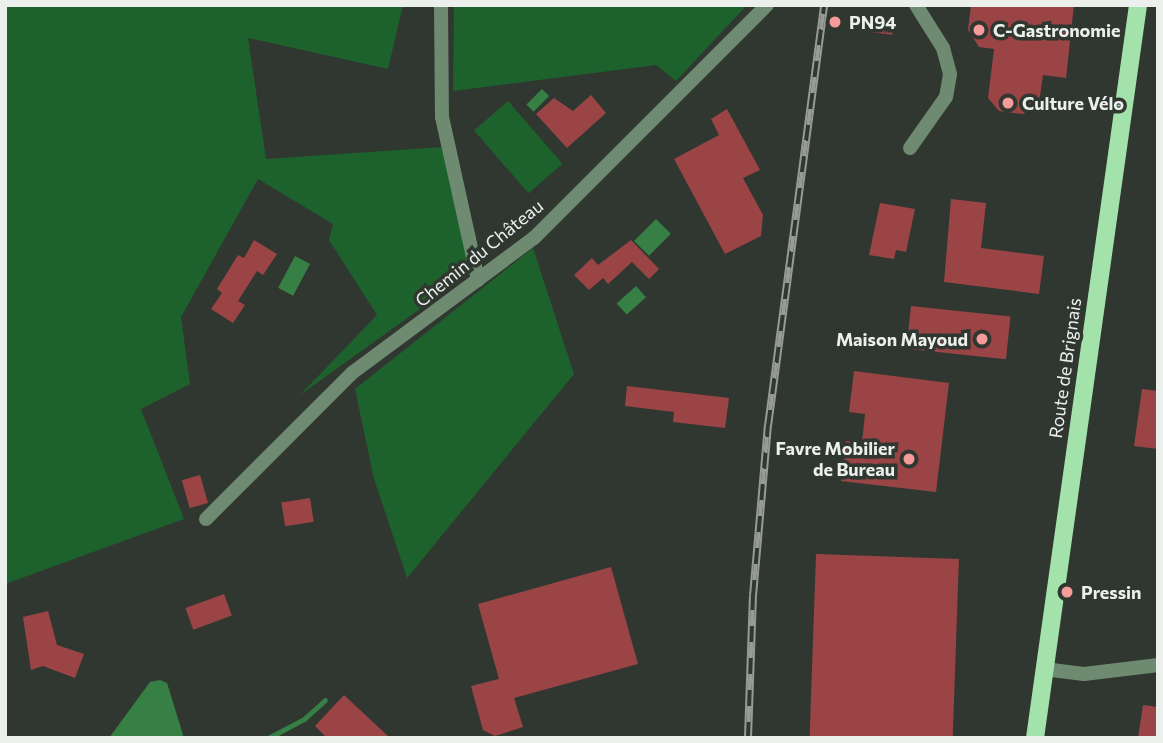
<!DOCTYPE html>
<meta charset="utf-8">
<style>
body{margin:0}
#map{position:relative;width:1163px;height:743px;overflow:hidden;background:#303731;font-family:Commissioner,sans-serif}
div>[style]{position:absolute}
.green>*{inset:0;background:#1d622d;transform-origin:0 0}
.water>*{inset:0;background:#378045;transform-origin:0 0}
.stream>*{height:5px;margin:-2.5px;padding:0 2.5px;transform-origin:2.5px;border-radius:2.5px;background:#378045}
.building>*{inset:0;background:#9b4446;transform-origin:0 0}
.minor>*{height:14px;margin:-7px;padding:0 7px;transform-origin:7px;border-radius:7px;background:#6e8b71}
.primary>*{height:18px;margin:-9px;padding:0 9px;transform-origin:9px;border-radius:9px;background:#a4e2ac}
.rail>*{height:8px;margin-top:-4px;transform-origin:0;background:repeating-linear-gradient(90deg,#303731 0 16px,#969b97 0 32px);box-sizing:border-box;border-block:2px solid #969b97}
.dots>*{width:19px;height:19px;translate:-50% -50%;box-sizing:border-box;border:4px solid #303731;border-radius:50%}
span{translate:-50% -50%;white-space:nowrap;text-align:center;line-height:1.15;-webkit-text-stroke:7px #303731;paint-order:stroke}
.poi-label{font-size:18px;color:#ecf0ec;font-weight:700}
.left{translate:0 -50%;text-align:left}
.right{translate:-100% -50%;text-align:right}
.street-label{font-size:18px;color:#ecf0ec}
.frame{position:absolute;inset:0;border:7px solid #ecf0ec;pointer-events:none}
</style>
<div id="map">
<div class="green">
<div style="clip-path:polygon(5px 5px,403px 5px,388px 69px,248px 38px,266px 159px,443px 147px,470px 273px,300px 395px,377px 315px,329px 240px,333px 224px,258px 179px,181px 317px,190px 384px,141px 409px,184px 519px,5px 584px)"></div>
<div style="clip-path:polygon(454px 5px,747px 5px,676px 81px,656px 65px,453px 91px)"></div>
<div style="left:508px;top:101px;width:83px;height:45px;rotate:49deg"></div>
<div style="clip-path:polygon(533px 248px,574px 374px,407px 578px,374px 479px,355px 389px)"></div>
</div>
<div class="water">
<div style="left:542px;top:89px;width:10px;height:22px;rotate:45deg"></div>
<div style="left:656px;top:219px;width:21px;height:31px;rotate:45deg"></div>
<div style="left:295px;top:256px;width:17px;height:36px;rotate:28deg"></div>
<div style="left:636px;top:286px;width:15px;height:26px;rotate:48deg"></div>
<div style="clip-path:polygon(160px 680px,167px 683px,184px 738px,109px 738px,150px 682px)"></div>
</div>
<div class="stream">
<div style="left:268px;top:738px;width:41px;rotate:-27.8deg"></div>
<div style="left:304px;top:719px;width:28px;rotate:-42deg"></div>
</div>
<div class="building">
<div style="clip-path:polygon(971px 5px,1074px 5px,1066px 78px,1043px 75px,1039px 103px,1023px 114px,999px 111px,988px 98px,994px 49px,979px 47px,968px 30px)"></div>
<div style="left:871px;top:18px;width:23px;height:14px;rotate:7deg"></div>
<div style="clip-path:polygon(591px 95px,606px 113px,567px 148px,536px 114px,554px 98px,573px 111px)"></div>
<div style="clip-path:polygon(727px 109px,760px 170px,743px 178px,763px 215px,761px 236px,725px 254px,674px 159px,719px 135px,711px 119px)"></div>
<div style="clip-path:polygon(951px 199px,986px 203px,981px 248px,1044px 256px,1039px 294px,944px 282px)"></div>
<div style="clip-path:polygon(880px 203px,915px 209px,906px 252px,896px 250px,894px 259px,869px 255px)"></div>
<div style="clip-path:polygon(254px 240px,277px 254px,263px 275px,257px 271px,238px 301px,245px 305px,233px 323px,211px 309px,222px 293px,217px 289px,238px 255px,244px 258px)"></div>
<div style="clip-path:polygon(631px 240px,659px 269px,649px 279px,632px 262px,608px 284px,603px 278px,589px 290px,574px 275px,592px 258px,598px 265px)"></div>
<div style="left:911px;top:306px;width:100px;height:43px;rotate:6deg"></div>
<div style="clip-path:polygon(854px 371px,949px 383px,936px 492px,841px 481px,846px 441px,862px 443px,865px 414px,849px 412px)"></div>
<div style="clip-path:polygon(627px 386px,729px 398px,725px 428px,673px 422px,674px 412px,625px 406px)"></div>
<div style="clip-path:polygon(1142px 389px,1158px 391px,1158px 449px,1134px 446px)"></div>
<div style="left:200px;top:475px;width:29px;height:19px;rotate:74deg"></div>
<div style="left:310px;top:498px;width:24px;height:29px;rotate:81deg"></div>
<div style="left:816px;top:554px;width:143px;height:184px;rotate:2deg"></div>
<div style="clip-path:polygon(611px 567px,638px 664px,514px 698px,523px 727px,495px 736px,483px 730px,471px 686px,499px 679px,478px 604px)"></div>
<div style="left:224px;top:594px;width:23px;height:41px;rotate:70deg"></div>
<div style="clip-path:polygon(48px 611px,57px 645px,84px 654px,75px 678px,43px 666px,31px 670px,23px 617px)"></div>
<div style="clip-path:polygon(344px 695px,390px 738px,327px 738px,315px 726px)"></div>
<div style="clip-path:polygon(1143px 705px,1158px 707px,1158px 738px,1138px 738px)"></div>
</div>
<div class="minor">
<div style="left:441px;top:5px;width:112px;rotate:89.5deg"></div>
<div style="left:442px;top:117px;width:167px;rotate:77.5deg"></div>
<div style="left:910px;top:148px;width:62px;rotate:-54.8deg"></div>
<div style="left:946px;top:97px;width:23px;rotate:-80deg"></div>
<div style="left:950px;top:74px;width:27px;rotate:-105deg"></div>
<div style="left:943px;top:48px;width:51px;rotate:-122.1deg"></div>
<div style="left:206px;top:519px;width:206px;rotate:-45deg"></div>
<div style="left:352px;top:373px;width:227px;rotate:-36.6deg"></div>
<div style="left:534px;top:238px;width:330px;rotate:-45deg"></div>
<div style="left:1044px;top:669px;width:40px;rotate:7.1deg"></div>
<div style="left:1084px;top:674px;width:75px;rotate:-6.9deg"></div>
</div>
<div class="primary">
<div style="left:1035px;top:738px;width:740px;rotate:-82deg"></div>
</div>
<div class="rail">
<div style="left:748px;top:738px;width:142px;rotate:-88deg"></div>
<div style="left:753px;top:596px;width:171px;rotate:-85deg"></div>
<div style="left:768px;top:426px;width:425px;rotate:-82.4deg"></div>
</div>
<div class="dots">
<div style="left:835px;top:22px;background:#f59b99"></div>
<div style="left:979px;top:30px;background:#f59b99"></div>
<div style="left:1008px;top:103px;background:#f59b99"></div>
<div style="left:982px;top:339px;background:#f59b99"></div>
<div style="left:909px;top:459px;background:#f59b99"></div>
<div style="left:1067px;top:592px;background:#f59b99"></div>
</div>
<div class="poi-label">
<span class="left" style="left:849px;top:22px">PN94</span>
<span class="left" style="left:993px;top:30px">C-Gastronomie</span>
<span class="left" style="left:1022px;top:103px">Culture Vélo</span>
<span class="right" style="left:968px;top:339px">Maison Mayoud</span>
<span class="right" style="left:895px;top:459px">Favre Mobilier<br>de Bureau</span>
<span class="left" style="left:1081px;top:592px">Pressin</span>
</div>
<div class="street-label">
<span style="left:479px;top:253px;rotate:-39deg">Chemin du Château</span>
<span style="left:1065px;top:368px;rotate:-82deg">Route de Brignais</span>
</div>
<div class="frame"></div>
</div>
